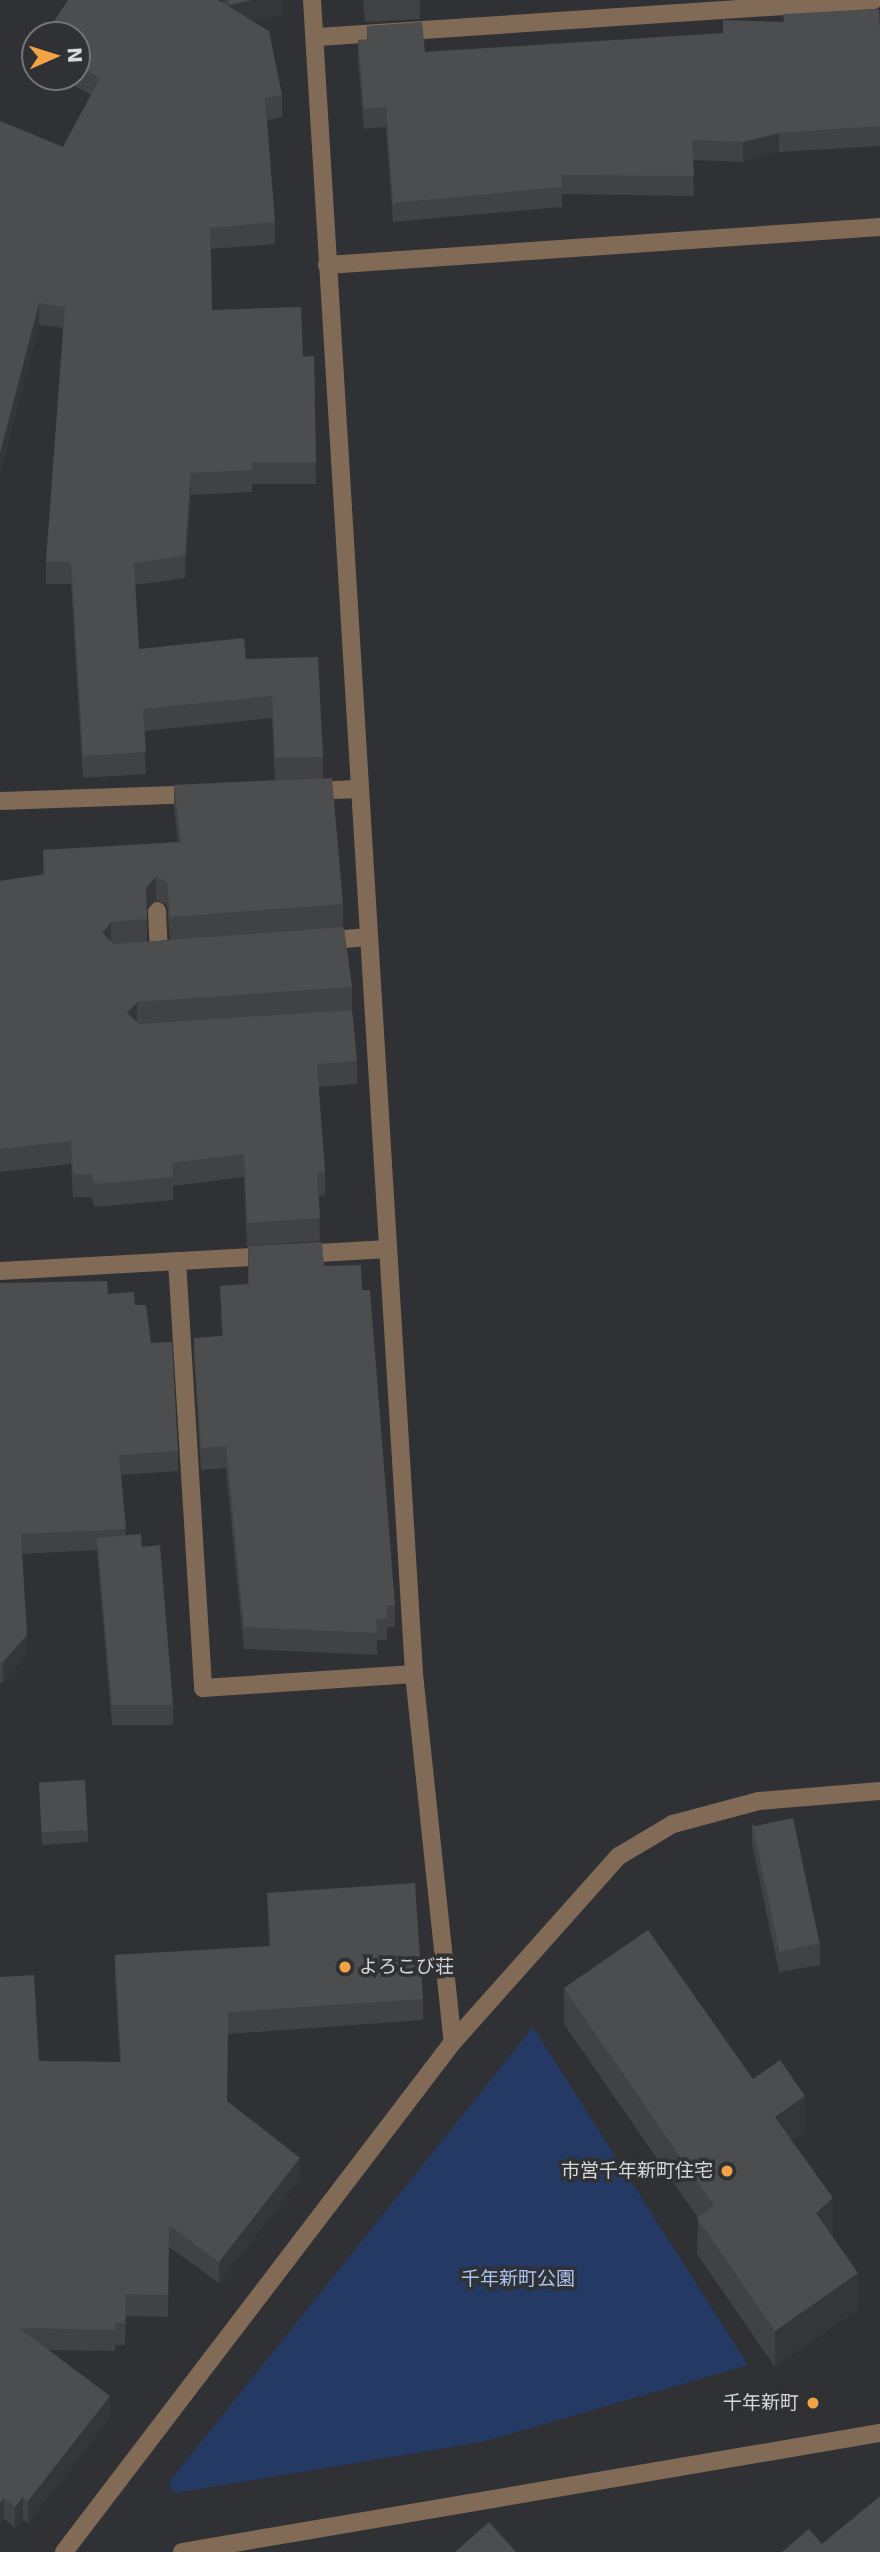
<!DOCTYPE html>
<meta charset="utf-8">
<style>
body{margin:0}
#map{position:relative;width:880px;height:2552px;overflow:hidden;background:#303134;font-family:"DejaVu Sans","Noto Sans JP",sans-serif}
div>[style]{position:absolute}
.green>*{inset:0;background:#243a65}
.minor>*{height:18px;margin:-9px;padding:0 9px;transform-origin:9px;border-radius:9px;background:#816b56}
.wall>*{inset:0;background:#404244}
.shaded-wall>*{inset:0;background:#343637}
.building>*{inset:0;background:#4b4d4f;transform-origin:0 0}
.dots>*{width:19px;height:19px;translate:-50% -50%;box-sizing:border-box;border:4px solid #303134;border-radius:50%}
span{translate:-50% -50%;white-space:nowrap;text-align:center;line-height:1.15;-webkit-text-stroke:7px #303134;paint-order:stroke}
.poi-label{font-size:19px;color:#d7d8d9}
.left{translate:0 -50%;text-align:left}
.right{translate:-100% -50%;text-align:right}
.park-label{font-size:19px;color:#a9c3f3}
.north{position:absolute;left:21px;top:21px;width:70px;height:70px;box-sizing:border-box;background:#303134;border:2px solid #737476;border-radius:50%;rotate:87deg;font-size:19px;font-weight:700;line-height:28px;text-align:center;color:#d7d8d9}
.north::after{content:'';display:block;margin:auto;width:24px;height:32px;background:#f4a344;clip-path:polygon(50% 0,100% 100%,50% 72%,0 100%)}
</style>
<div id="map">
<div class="green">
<div style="clip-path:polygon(533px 2027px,748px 2365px,482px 2442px,174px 2493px,169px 2482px)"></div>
</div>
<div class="minor">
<div style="left:312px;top:0;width:1677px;rotate:86.51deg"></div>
<div style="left:414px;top:1674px;width:370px;rotate:84deg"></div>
<div style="left:318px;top:37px;width:557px;rotate:-3.81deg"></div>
<div style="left:327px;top:265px;width:554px;rotate:-3.93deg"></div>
<div style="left:309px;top:791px;width:49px;rotate:-2.3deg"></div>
<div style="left:0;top:801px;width:197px;rotate:-2deg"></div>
<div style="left:157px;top:911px;width:42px;rotate:87.3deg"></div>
<div style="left:322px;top:941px;width:46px;rotate:-5deg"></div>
<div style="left:301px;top:1254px;width:87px;rotate:-3.3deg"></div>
<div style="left:177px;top:1261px;width:428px;rotate:86.5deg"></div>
<div style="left:203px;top:1688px;width:211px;rotate:-3.8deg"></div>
<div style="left:0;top:1271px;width:269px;rotate:-3.2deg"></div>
<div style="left:64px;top:2552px;width:641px;rotate:-52.67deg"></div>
<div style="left:453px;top:2042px;width:249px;rotate:-48.3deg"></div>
<div style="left:619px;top:1856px;width:63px;rotate:-30.7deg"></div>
<div style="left:673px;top:1824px;width:89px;rotate:-15deg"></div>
<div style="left:759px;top:1801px;width:121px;rotate:-4.7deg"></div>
<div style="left:182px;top:2552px;width:708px;rotate:-9.68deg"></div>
</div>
<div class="wall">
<div style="clip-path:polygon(evenodd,223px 0,283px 0,283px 15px,253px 21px,282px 95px,282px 117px,267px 120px,275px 222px,275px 244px,211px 249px,212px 310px,303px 357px,314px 356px,316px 484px,252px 484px,252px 492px,191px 495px,185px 578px,135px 585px,139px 649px,246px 659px,323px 757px,323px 779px,343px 904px,343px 927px,352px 987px,352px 1010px,357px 1061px,357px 1084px,318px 1087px,325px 1172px,325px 1195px,319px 1196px,320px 1241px,247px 1246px,244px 1177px,173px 1186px,173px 1200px,95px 1207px,91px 1197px,73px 1197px,71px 1164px,0 1172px,0 881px,43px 875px,43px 850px,178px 842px,174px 808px,174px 785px,275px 780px,272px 718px,144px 731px,146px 774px,83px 778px,71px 584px,46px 584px,46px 562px,63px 328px,39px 325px,0 475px,0 121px,63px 147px,91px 95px,59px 77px,77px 77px,77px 35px,223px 3px,223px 0,156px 900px,167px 905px,170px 940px,147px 942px,147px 910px,156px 900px)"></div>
<div style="clip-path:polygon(363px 0,420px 0,420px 19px,365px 22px)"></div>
<div style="clip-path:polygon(367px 26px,425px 52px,880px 29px,880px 146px,779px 152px,743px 162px,693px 160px,694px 196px,562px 194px,562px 207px,393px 222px,386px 127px,364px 129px,358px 60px,358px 40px,367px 40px)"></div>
<div style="clip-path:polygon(248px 1246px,324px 1266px,362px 1290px,395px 1605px,395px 1627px,387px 1627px,387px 1640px,377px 1640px,377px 1655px,244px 1649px,226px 1468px,201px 1470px,194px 1360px,194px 1338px,222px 1336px,220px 1286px,248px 1284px)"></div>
<div style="clip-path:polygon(0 1290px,108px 1294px,135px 1305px,151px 1343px,178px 1451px,178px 1471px,121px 1475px,126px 1535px,142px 1547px,173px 1705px,173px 1725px,112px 1725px,97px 1550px,22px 1554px,27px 1655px,3px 1682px,0 1683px)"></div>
<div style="clip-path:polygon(39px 1782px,88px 1830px,88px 1842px,42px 1845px)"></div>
<div style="clip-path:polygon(752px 1822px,820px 1943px,820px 1965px,779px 1972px,752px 1844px)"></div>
<div style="clip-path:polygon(267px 1893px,423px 1999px,423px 2020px,228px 2034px,227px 2101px,300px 2179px,219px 2283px,169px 2247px,168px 2317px,126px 2316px,125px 2345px,115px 2345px,115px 2351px,48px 2350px,110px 2418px,28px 2523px,23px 2519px,15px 2528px,4px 2519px,0 2525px,0 1977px,39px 2061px,120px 2062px,115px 1976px,115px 1955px,269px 1946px)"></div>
<div style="clip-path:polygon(564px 1988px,753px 2079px,805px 2132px,792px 2141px,833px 2234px,832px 2235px,858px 2309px,775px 2367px,697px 2254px,698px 2218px,564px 2024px)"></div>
</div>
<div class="shaded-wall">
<div style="clip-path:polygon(252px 0,283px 0,283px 15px,229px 27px,229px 5px)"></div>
<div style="clip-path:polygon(779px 133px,779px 152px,743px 162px,743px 142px)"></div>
<div style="clip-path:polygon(39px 303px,39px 325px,0 475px,0 453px)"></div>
<div style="clip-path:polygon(191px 473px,191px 495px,185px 578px,185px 556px)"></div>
<div style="clip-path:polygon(156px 877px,156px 900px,146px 911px,146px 888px)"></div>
<div style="clip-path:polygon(111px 922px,111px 945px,102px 933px)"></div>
<div style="clip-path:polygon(137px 1002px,137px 1025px,127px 1013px)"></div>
<div style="clip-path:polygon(27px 1635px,27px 1655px,3px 1682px,3px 1662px)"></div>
<div style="clip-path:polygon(805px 2096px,805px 2132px,775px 2153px,775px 2117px)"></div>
<div style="clip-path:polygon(300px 2158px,300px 2179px,219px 2283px,219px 2262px)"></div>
<div style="clip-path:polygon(833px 2198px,833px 2234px,816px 2249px,816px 2213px)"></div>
<div style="clip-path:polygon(858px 2273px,858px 2309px,775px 2367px,775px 2331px)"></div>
<div style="clip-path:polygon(110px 2396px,110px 2418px,28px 2523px,28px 2501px)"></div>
<div style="clip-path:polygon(23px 2497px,23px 2519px,15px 2528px,15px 2507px)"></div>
<div style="clip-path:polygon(4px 2498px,4px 2519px,0 2525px,0 2503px)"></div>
</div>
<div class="building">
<div style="clip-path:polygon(68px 0,218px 0,269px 31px,282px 95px,265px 98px,275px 222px,210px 228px,212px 310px,301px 307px,303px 357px,314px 356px,316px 462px,252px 462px,252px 470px,191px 473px,185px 556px,134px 563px,139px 649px,244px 638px,246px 659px,318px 657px,323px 757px,275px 758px,272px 696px,143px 709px,146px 752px,83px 756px,71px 562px,46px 562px,65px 307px,39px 303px,0 453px,0 121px,63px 147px,100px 78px,77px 65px,77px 35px,45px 35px)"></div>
<div style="clip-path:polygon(228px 0,252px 0,229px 5px)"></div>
<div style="clip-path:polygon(879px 9px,880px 29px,880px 126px,779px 133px,743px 142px,692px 140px,694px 176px,561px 175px,562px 187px,393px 203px,386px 107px,364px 109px,358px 40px,368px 39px,367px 26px,422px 22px,425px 52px,723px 33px,723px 20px,784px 22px,783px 14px)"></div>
<div style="clip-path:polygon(332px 778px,343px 904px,170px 917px,167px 882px,156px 877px,146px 888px,147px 919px,111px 922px,102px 933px,114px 944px,344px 927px,352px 987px,137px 1002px,127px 1013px,139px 1024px,352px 1010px,357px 1061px,317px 1064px,325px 1172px,317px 1173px,320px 1218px,247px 1223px,244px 1154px,172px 1163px,173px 1177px,95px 1184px,91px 1174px,73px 1174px,71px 1141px,0 1149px,0 881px,45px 874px,43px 850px,181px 842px,174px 785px)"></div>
<div style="clip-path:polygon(322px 1242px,324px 1266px,361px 1265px,362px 1290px,370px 1290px,395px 1605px,387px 1605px,387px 1618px,376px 1619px,377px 1633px,244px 1627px,226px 1446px,201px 1448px,194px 1338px,223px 1336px,220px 1286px,249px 1284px,248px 1246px)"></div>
<div style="clip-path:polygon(107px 1281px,108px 1294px,134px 1292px,135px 1305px,146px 1305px,151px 1343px,172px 1342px,178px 1451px,119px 1455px,126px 1529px,21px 1534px,27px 1635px,3px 1662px,0 1662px,0 1283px)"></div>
<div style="clip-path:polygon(141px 1534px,142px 1547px,160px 1545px,173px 1705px,112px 1705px,97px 1538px)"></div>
<div style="left:85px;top:1780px;width:50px;height:46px;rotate:87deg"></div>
<div style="left:793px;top:1818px;width:128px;height:41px;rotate:78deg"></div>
<div style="clip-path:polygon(415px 1883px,423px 1999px,228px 2012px,227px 2101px,300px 2158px,219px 2262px,169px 2225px,168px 2295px,126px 2294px,125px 2323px,115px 2323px,115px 2330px,19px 2328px,110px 2396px,28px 2501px,23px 2497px,15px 2507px,4px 2498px,0 2503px,0 1977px,34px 1975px,39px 2061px,121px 2062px,115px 1955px,271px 1946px,267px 1893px)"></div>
<div style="clip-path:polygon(648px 1930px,753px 2079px,780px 2060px,805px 2096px,775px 2117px,833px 2198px,816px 2213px,858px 2273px,775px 2331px,697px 2218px,714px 2206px,564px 1988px)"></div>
<div style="clip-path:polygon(880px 2496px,880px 2552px,782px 2552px,809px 2529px,822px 2544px)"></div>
<div style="clip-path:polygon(489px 2522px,516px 2552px,455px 2552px)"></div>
</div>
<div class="dots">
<div style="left:345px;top:1967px;background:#f4a344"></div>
<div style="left:727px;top:2171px;background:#f4a344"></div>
<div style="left:813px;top:2403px;background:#f4a344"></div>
</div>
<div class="poi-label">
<span class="left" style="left:359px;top:1967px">よろこび荘</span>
<span class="right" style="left:713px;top:2171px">市営千年新町住宅</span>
<span class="right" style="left:799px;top:2403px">千年新町</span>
</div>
<div class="park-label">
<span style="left:518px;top:2279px">千年新町公園</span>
</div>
<div class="north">N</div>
</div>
